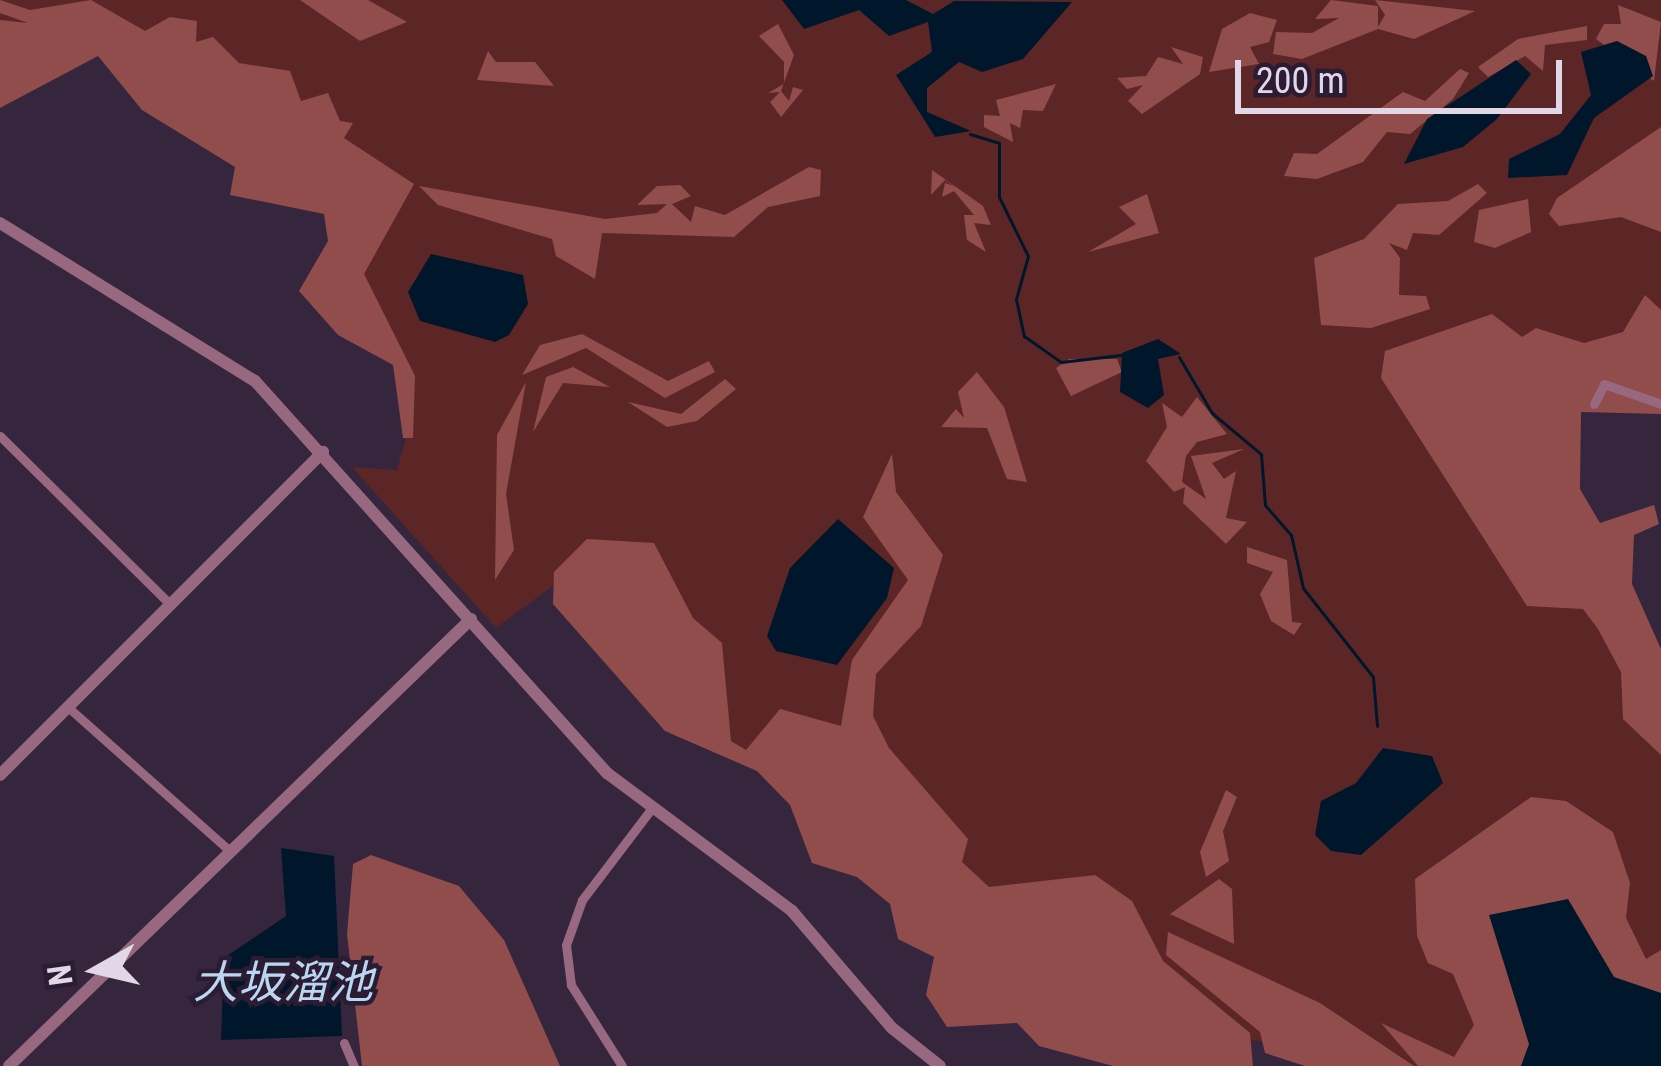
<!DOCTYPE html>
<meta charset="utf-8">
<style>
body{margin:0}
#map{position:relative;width:1661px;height:1066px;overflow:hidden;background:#35253d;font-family:"Roboto Condensed","Noto Sans JP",sans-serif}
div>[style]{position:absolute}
.green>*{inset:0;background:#5d2626}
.forest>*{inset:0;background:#914d4c}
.water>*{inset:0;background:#00162b}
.stream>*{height:3px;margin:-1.5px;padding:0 1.5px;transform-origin:1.5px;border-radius:1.5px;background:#00162b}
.minor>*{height:9px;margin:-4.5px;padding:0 4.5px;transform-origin:4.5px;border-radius:4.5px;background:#97687f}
.tertiary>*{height:12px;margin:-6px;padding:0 6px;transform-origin:6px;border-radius:6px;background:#97687f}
span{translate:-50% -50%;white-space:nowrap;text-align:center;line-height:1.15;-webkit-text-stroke:9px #2b1b33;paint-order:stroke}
.water-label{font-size:45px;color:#b9d7f1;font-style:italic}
.north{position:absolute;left:36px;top:910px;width:120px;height:120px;-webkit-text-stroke:9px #2b1b33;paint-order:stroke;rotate:262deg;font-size:33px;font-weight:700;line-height:48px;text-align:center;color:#e1d7e6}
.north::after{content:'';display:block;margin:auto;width:42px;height:54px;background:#e1d7e6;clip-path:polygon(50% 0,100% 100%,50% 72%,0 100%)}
.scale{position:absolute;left:1235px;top:60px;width:327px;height:54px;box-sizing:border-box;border:6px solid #e1d7e6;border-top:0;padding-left:15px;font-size:36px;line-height:42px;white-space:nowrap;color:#e1d7e6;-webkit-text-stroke:9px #2b1b33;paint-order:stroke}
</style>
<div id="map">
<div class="green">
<div style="clip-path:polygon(0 0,1661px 0,1661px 361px,1562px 381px,1552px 507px,1661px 693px,1661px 1066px,1356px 1066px,1324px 1045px,1120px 1032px,775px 784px,554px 585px,496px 628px,352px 467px,397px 470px,412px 417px,404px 361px,321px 291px,361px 200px,90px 25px,0 83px)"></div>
</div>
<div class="forest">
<div style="clip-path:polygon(0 0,30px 10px,91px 0,145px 31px,170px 17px,197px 21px,196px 42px,213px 37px,239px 63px,290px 71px,301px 101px,328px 93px,340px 121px,353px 123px,344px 138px,414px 184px,364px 274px,415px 376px,413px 438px,403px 438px,393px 365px,338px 335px,299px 291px,328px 241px,324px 214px,230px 195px,235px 167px,142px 110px,98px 56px,0 108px,0 20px,28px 23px,0 13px)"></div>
<div style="clip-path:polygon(300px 0,368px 0,407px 22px,360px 41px)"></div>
<div style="clip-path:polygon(1331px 0,1378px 6px,1378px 27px,1385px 15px,1375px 0,1475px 11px,1414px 39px,1378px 29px,1302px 59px,1273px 54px,1276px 32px,1312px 33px,1339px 18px,1315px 19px)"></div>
<div style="clip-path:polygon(1618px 5px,1661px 22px,1654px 81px,1596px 39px,1604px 24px,1621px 24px)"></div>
<div style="clip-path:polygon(1250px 13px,1277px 20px,1269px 42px,1250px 47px,1259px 64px,1209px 72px,1222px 29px)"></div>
<div style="clip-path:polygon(778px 24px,794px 55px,781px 91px,789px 101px,793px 87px,803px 90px,781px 117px,770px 102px,780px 92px,768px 93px,784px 84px,784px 62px,759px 36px)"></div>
<div style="clip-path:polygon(1587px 26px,1587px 40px,1545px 45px,1543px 71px,1525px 56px,1488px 77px,1478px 67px,1518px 39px)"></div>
<div style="clip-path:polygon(1171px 47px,1203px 57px,1200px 74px,1142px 114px,1128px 101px,1143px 85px,1127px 89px,1117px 78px,1146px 76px,1158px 57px,1183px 64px)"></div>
<div style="clip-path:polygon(488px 51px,496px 62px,535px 62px,554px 86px,477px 80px)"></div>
<div style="clip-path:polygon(1460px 69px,1469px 73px,1453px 99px,1410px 134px,1387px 132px,1363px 162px,1317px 179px,1284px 176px,1294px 153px,1317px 154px,1403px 92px,1425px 101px)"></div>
<div style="clip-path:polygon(1056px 84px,1043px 111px,1023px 110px,1020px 128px,1010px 123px,1013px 142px,984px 127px,984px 115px,1000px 116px,996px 100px)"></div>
<div style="clip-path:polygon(1661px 127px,1661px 232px,1621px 217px,1559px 226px,1549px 214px,1557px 198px)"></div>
<div style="clip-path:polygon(809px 167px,821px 170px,820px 196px,768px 207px,734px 237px,602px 233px,595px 279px,556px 256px,552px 239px,438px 205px,419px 186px,605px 219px,657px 213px,667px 204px,637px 205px,657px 186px,680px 185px,691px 196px,672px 204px,691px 222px,695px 206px,725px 215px)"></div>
<div style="clip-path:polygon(932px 170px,983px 206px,991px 225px,974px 223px,986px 252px,967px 240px,964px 215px,974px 215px,954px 191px,942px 197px,945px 183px,954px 186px,945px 180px,931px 195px)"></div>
<div style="clip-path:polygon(1478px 184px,1487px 193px,1439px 235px,1413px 233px,1407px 250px,1389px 243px,1400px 258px,1399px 295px,1426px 296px,1430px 309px,1371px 328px,1321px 325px,1314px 258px,1364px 239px,1398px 204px,1448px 201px)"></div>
<div style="clip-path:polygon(1147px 194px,1159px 233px,1088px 252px,1136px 224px,1119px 207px)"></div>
<div style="clip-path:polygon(1528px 199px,1531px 232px,1495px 248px,1474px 242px,1479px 210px)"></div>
<div style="clip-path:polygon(1645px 295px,1661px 310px,1661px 414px,1581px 412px,1580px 489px,1600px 523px,1654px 505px,1659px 524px,1634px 535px,1632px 584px,1661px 649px,1661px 755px,1623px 719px,1621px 672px,1598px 629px,1583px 609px,1527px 606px,1381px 378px,1385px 351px,1492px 314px,1522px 337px,1536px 328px,1584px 343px,1623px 332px)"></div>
<div style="clip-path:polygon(582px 334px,668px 381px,709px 361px,715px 372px,665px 398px,586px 348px,522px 375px,540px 345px)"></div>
<div style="clip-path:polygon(1069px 359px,1117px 359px,1122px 372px,1071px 396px,1056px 368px)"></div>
<div style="clip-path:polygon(573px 367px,610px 387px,563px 383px,533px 432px,546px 377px)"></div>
<div style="clip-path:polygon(977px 372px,1004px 407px,1027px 482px,1007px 479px,987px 428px,941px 427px,956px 409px,964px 418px,958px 392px)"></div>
<div style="clip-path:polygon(725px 379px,736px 389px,697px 421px,667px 427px,628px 402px,681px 414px)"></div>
<div style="clip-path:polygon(526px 382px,506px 494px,514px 550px,495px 580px,497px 435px)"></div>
<div style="clip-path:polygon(1197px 397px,1227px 434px,1197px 442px,1186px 456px,1182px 482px,1206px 499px,1191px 456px,1244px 449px,1212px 463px,1224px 479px,1236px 471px,1226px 518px,1247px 522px,1226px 544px,1183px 503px,1185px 487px,1174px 492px,1146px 461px,1167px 427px,1162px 403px,1182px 417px)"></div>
<div style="clip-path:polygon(892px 454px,896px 492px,943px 555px,921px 626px,876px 674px,873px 716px,889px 748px,968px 839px,962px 862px,989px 887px,1095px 875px,1132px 901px,1163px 961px,1250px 1033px,1253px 1066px,1113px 1066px,1039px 1046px,1017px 1023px,947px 1027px,926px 995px,934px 957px,898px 939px,890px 904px,857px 877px,812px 863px,790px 805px,757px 771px,665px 731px,553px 604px,554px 572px,587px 539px,654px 543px,693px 618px,722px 643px,731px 741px,746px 750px,780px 709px,841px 726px,852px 660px,908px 580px,863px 517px)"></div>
<div style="clip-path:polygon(1247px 547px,1287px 560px,1292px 622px,1302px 623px,1294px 635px,1271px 621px,1260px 594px,1273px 572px,1247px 563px)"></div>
<div style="clip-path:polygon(1226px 790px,1237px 797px,1223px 831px,1229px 861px,1206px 877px,1200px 852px)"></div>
<div style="clip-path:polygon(1531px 797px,1566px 801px,1613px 832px,1630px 883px,1626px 918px,1646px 959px,1661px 950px,1661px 1007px,1537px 1045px,1530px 1066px,1418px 1066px,1381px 1023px,1454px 1057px,1474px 1025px,1453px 974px,1428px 963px,1417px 936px,1415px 879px)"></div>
<div style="clip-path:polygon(371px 855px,459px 886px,504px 940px,560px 1066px,362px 1066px,347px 934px,353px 864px)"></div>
<div style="clip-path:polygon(1219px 879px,1232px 889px,1234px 944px,1170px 914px)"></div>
<div style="clip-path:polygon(1168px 932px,1320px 1003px,1414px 1066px,1305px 1066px,1265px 1053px,1260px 1032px,1166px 955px)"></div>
</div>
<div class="water">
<div style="clip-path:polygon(782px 0,906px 0,933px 14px,954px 1px,1072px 2px,1023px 59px,982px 72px,959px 62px,927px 88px,927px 112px,971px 131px,935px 137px,896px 75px,932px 52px,928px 22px,889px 36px,859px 10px,804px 29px)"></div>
<div style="clip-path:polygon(1617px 41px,1646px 56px,1653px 76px,1594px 118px,1567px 175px,1508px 178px,1509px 159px,1560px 134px,1591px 95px,1581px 52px)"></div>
<div style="clip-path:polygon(1516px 60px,1531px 74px,1497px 119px,1463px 147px,1404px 164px,1427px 119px)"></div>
<div style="clip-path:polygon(431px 254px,523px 275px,528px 304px,509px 335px,495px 342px,420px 321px,408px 292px)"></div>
<div style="clip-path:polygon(1158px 339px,1181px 354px,1158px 359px,1164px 395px,1148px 408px,1120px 392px,1122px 353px)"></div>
<div style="clip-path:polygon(838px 519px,894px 568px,887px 598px,837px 665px,776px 651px,767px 636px,790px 568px)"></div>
<div style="clip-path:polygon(1383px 748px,1432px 756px,1443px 783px,1361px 855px,1331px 851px,1315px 835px,1321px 801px,1356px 783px)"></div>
<div style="clip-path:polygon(281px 848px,334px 856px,342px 1036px,221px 1040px,224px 958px,286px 916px)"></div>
<div style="clip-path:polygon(1568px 899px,1614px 977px,1661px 993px,1661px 1066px,1521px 1066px,1529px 1044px,1489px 915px)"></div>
</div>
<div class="stream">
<div style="left:970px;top:134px;width:30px;rotate:17deg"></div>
<div style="left:999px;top:143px;width:54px;rotate:90deg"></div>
<div style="left:999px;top:197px;width:66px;rotate:63.8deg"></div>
<div style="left:1028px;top:256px;width:45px;rotate:105.6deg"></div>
<div style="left:1016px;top:299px;width:38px;rotate:78deg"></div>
<div style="left:1024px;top:336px;width:45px;rotate:35.1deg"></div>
<div style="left:1061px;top:362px;width:60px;rotate:-6.7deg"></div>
<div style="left:1179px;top:357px;width:65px;rotate:59.5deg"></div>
<div style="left:1212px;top:413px;width:64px;rotate:39.9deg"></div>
<div style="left:1261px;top:454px;width:51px;rotate:85.5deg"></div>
<div style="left:1265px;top:505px;width:40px;rotate:49deg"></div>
<div style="left:1291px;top:535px;width:54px;rotate:77.2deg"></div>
<div style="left:1303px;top:588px;width:113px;rotate:51.8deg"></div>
<div style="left:1373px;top:677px;width:49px;rotate:85.3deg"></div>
</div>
<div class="minor">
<div style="left:1594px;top:404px;width:22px;rotate:-63deg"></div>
<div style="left:1604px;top:384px;width:60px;rotate:19.3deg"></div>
<div style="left:0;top:436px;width:240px;rotate:44.7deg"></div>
<div style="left:70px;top:709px;width:215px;rotate:41.6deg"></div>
<div style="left:344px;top:1043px;width:25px;rotate:67deg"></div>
<div style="left:622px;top:1066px;width:96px;rotate:-122.2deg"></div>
<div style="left:571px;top:985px;width:40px;rotate:-97.1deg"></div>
<div style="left:566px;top:945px;width:48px;rotate:-70.4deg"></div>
<div style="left:582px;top:900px;width:114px;rotate:-52.8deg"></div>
</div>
<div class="tertiary">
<div style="left:0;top:223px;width:300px;rotate:31.8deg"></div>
<div style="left:255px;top:381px;width:527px;rotate:48.08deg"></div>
<div style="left:607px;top:773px;width:231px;rotate:36.7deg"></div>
<div style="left:792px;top:911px;width:154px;rotate:49.5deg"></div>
<div style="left:892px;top:1028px;width:61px;rotate:38.4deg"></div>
<div style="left:0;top:775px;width:457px;rotate:-45deg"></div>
<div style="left:9px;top:1066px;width:643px;rotate:-44.05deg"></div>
</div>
<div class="water-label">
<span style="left:283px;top:983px">大坂溜池</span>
</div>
<div class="north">N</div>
<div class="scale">200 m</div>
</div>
